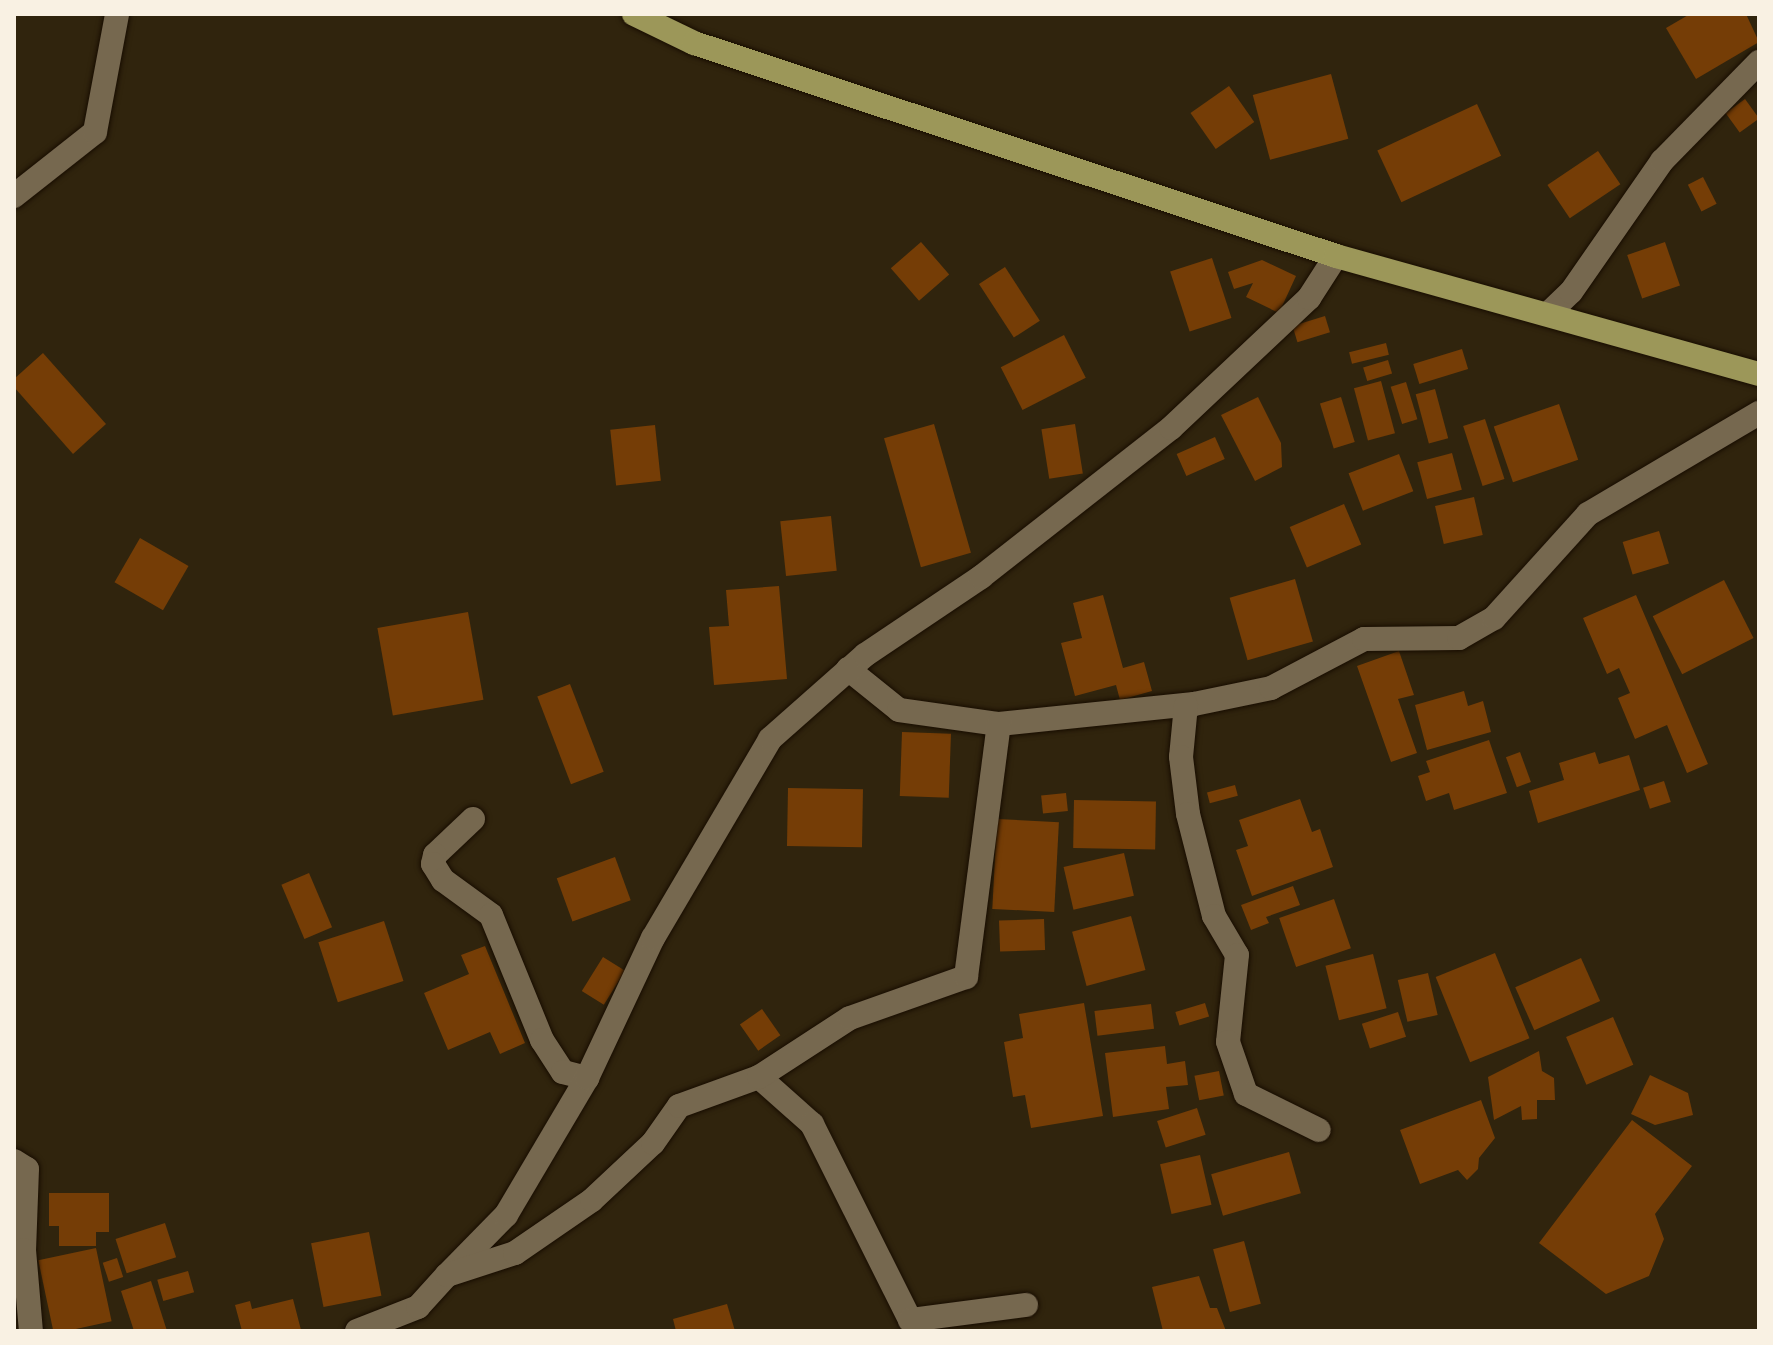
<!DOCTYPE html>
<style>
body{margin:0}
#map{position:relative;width:1773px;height:1345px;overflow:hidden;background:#30240d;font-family:Commissioner,sans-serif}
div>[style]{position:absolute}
.building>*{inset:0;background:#753d06;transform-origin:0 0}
.roads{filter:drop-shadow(0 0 2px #180d00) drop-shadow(0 0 2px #180d00)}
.minor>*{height:24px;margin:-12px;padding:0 12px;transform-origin:12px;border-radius:12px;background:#76684f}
.major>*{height:24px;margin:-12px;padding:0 12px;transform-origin:12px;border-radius:12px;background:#9c9759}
span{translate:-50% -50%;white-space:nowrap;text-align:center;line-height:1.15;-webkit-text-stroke:8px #261b04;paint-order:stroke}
.frame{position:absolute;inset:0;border:16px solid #f9f1e3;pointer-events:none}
</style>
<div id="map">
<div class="building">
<div style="clip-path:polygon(1690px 14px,1746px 14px,1759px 42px,1696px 79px,1666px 28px)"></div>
<div style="left:1331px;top:74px;width:67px;height:81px;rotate:75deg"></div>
<div style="left:1229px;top:86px;width:44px;height:47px;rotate:55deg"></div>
<div style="left:1745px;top:99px;width:24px;height:24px;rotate:54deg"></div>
<div style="left:1477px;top:104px;width:57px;height:110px;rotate:65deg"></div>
<div style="left:1598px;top:151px;width:40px;height:61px;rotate:56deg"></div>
<div style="left:1703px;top:177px;width:30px;height:17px;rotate:63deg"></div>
<div style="left:921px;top:242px;width:43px;height:40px;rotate:49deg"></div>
<div style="left:1665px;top:242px;width:46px;height:40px;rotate:71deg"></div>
<div style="left:1212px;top:258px;width:63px;height:44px;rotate:72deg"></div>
<div style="clip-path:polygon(1262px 260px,1296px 276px,1279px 313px,1246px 297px,1253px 283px,1234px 289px,1228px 272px)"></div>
<div style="left:1005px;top:267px;width:64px;height:31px;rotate:57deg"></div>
<div style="left:1325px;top:316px;width:17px;height:34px;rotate:73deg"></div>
<div style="left:1064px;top:335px;width:48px;height:71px;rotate:63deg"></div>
<div style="left:1386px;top:343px;width:12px;height:38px;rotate:76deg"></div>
<div style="left:1462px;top:349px;width:21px;height:51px;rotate:73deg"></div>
<div style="clip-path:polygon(43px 353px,106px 424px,73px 454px,14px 387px,14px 379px)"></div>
<div style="left:1388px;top:360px;width:14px;height:26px;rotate:73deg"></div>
<div style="left:1381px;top:381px;width:54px;height:28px;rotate:75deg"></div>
<div style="left:1406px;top:382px;width:39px;height:16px;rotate:73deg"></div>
<div style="left:1435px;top:389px;width:51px;height:20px;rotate:75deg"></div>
<div style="clip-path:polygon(1258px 397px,1281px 443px,1282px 467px,1255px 481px,1221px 415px)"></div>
<div style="left:1341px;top:397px;width:47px;height:22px;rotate:73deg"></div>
<div style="left:1559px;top:404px;width:59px;height:69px;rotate:71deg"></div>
<div style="left:1485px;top:419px;width:63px;height:23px;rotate:72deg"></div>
<div style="left:934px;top:424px;width:134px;height:52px;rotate:74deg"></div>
<div style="left:1075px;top:424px;width:50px;height:34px;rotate:81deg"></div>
<div style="left:655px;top:425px;width:56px;height:45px;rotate:84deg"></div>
<div style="left:1215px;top:437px;width:24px;height:42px;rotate:66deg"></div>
<div style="left:1452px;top:453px;width:38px;height:36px;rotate:75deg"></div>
<div style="left:1399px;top:454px;width:40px;height:54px;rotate:69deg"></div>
<div style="left:1474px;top:497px;width:39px;height:40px;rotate:77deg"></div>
<div style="left:1344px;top:504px;width:44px;height:59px;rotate:67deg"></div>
<div style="left:831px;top:516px;width:55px;height:51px;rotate:84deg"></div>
<div style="left:1659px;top:531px;width:34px;height:38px;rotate:73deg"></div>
<div style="left:140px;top:538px;width:56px;height:51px;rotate:30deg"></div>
<div style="left:1295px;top:579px;width:65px;height:68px;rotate:74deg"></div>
<div style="left:1724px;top:580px;width:65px;height:80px;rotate:63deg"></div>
<div style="clip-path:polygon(779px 586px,787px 679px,714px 685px,709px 627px,729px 626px,726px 590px)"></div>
<div style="clip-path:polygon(1103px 595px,1123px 668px,1144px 662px,1152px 691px,1120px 700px,1116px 685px,1075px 696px,1061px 643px,1082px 638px,1073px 603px)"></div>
<div style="clip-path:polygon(1636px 595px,1708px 764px,1687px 773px,1667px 725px,1635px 739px,1618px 698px,1630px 693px,1619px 668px,1607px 674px,1583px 618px)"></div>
<div style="left:468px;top:612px;width:89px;height:92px;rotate:80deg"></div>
<div style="clip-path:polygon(1399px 651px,1414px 695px,1398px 699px,1417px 753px,1391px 762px,1357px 666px)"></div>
<div style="left:570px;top:684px;width:94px;height:35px;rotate:69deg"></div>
<div style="clip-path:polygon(1464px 691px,1468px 706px,1483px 701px,1491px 732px,1427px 750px,1415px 705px)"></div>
<div style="left:902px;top:732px;width:49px;height:64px;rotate:2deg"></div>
<div style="clip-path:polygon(1489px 740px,1507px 793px,1454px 810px,1449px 793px,1426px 801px,1418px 776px,1430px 772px,1426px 761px)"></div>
<div style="left:1520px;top:752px;width:32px;height:15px;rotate:70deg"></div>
<div style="clip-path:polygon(1595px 752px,1599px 764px,1629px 755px,1640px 790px,1538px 823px,1529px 791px,1564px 780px,1559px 763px)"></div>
<div style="left:1664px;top:781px;width:22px;height:22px;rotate:72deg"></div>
<div style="left:1235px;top:785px;width:11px;height:29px;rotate:75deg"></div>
<div style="left:788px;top:788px;width:75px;height:58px;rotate:1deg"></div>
<div style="left:1066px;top:793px;width:18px;height:25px;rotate:84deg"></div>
<div style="clip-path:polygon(1300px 799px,1312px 832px,1320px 829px,1333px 867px,1252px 896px,1236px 850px,1248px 846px,1239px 820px)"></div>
<div style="left:1074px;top:800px;width:82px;height:48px;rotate:1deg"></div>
<div style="left:997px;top:819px;width:62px;height:90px;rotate:3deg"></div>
<div style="left:1124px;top:853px;width:44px;height:62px;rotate:77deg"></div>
<div style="left:615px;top:857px;width:46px;height:62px;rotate:70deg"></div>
<div style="left:309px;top:873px;width:59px;height:30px;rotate:67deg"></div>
<div style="clip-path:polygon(1293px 886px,1300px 905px,1266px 917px,1269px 923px,1251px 930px,1241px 905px)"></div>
<div style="left:1334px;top:899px;width:52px;height:58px;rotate:71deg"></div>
<div style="left:1131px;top:916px;width:56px;height:61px;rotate:75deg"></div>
<div style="left:1044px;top:919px;width:31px;height:45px;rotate:88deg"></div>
<div style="left:384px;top:921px;width:63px;height:69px;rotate:72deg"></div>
<div style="clip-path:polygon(485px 946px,525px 1043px,500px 1054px,490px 1032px,448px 1050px,424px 993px,469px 974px,461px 955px)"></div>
<div style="left:1495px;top:953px;width:92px;height:64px;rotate:68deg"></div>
<div style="left:1373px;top:954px;width:56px;height:49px;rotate:76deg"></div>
<div style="left:603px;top:957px;width:26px;height:40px;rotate:32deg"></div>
<div style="left:1581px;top:958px;width:47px;height:72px;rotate:66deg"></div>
<div style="left:1428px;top:973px;width:43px;height:31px;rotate:77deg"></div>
<div style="clip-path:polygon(1084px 1003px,1103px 1116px,1031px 1128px,1025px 1095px,1013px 1097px,1004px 1042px,1023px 1038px,1019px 1014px)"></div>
<div style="left:1205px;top:1003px;width:14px;height:31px;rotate:73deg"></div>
<div style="left:1151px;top:1004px;width:25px;height:57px;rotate:83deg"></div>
<div style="left:762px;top:1009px;width:32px;height:27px;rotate:55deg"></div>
<div style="left:1398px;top:1012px;width:26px;height:38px;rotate:72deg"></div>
<div style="left:1613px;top:1017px;width:52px;height:51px;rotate:67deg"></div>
<div style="clip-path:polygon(1165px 1046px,1167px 1064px,1185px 1061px,1188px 1085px,1166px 1087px,1169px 1109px,1113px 1117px,1105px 1053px)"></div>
<div style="clip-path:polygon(1539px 1051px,1542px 1071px,1554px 1078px,1555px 1100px,1537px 1100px,1537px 1119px,1522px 1120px,1521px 1106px,1494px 1120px,1488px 1077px)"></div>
<div style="left:1219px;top:1071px;width:25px;height:25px;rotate:79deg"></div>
<div style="clip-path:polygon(1650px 1075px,1688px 1093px,1693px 1115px,1655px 1125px,1631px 1114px)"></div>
<div style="clip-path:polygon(1481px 1100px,1495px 1138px,1479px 1158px,1478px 1169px,1467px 1180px,1458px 1170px,1420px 1184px,1400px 1130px)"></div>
<div style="left:1197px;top:1108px;width:28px;height:42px;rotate:72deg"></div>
<div style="clip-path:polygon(1632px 1120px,1692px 1166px,1655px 1214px,1664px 1239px,1649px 1276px,1606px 1294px,1539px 1243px)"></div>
<div style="left:1289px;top:1152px;width:43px;height:81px;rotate:74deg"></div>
<div style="left:1200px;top:1155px;width:51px;height:41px;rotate:77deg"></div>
<div style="clip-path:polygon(49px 1193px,109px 1193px,109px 1232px,96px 1232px,96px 1246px,59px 1246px,59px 1226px,49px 1226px)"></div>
<div style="left:165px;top:1223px;width:36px;height:52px;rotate:72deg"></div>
<div style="left:369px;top:1232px;width:65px;height:59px;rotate:79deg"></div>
<div style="left:1244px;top:1241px;width:65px;height:32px;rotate:75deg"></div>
<div style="left:96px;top:1248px;width:75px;height:59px;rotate:78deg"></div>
<div style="left:117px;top:1258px;width:20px;height:15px;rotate:72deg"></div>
<div style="left:188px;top:1271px;width:22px;height:32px;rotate:74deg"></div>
<div style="clip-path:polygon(1199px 1276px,1210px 1308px,1217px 1308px,1226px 1331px,1163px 1331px,1152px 1287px)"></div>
<div style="clip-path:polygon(151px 1281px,167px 1331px,134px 1331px,121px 1291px)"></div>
<div style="clip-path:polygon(293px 1299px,301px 1330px,242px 1331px,235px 1305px,250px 1301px,252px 1309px)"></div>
<div style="clip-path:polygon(727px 1304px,735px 1331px,676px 1331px,673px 1319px)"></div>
</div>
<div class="roads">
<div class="minor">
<div style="left:14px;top:196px;width:103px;rotate:-38.3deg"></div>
<div style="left:95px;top:132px;width:120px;rotate:-79.4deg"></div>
<div style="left:1549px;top:313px;width:30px;rotate:-44deg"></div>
<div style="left:1571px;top:292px;width:160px;rotate:-55.2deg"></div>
<div style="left:1662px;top:161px;width:139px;rotate:-45.6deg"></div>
<div style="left:848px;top:669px;width:65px;rotate:38.8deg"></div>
<div style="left:899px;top:710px;width:101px;rotate:8deg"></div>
<div style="left:999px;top:724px;width:196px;rotate:-5.9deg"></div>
<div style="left:1194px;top:704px;width:79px;rotate:-11.7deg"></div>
<div style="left:1271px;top:688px;width:105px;rotate:-27.8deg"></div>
<div style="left:1364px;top:639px;width:95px;rotate:-0.6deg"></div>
<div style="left:1459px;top:638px;width:40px;rotate:-29.7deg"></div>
<div style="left:1494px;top:618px;width:140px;rotate:-47.9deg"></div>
<div style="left:1588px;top:514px;width:199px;rotate:-30.6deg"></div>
<div style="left:1186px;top:705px;width:52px;rotate:95.5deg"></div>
<div style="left:1181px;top:757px;width:57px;rotate:83deg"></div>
<div style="left:1188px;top:814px;width:105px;rotate:75.7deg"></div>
<div style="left:1214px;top:916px;width:45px;rotate:59.5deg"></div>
<div style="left:1237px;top:955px;width:87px;rotate:95.9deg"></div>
<div style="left:1228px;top:1042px;width:55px;rotate:70.9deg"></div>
<div style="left:1246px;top:1094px;width:81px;rotate:26.3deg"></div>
<div style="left:473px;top:819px;width:52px;rotate:136.5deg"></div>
<div style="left:435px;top:855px;width:9px;rotate:103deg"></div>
<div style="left:433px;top:864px;width:19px;rotate:58deg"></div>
<div style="left:443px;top:880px;width:59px;rotate:36.1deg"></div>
<div style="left:491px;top:915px;width:135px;rotate:67.8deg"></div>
<div style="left:542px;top:1040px;width:38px;rotate:57deg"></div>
<div style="left:563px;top:1072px;width:25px;rotate:14deg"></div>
<div style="left:759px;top:1077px;width:71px;rotate:41.6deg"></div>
<div style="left:812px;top:1124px;width:219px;rotate:63.4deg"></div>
<div style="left:910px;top:1320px;width:117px;rotate:-7.4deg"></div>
<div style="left:14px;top:1161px;width:15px;rotate:32deg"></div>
<div style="left:27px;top:1169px;width:81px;rotate:92.1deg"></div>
<div style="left:24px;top:1250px;width:81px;rotate:85.1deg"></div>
<div style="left:447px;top:1275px;width:84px;rotate:-45.5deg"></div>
<div style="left:506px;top:1215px;width:159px;rotate:-59.4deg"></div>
<div style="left:587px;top:1078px;width:155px;rotate:-64.8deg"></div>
<div style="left:653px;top:938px;width:231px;rotate:-59.5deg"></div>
<div style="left:770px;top:739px;width:127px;rotate:-41.5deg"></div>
<div style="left:865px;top:655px;width:140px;rotate:-33.9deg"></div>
<div style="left:981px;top:577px;width:241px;rotate:-38.1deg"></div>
<div style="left:1171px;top:428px;width:190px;rotate:-43.3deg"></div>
<div style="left:1309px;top:298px;width:50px;rotate:-57.3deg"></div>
<div style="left:357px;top:1331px;width:66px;rotate:-21.5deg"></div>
<div style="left:418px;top:1307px;width:43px;rotate:-47.8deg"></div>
<div style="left:447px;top:1275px;width:71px;rotate:-17.9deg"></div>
<div style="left:515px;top:1253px;width:93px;rotate:-34.5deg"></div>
<div style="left:592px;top:1200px;width:83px;rotate:-43.1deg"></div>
<div style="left:653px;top:1143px;width:45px;rotate:-54.9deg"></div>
<div style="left:679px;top:1106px;width:85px;rotate:-19.9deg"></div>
<div style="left:759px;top:1077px;width:108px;rotate:-33deg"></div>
<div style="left:850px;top:1018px;width:123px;rotate:-19.5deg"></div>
<div style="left:966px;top:977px;width:255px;rotate:-82.6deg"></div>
</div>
<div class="major">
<div style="left:634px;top:14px;width:67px;rotate:25.8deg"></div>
<div style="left:694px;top:43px;width:676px;rotate:18.35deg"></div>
<div style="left:1336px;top:256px;width:439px;rotate:15.6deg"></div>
</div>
</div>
<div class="frame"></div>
</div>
